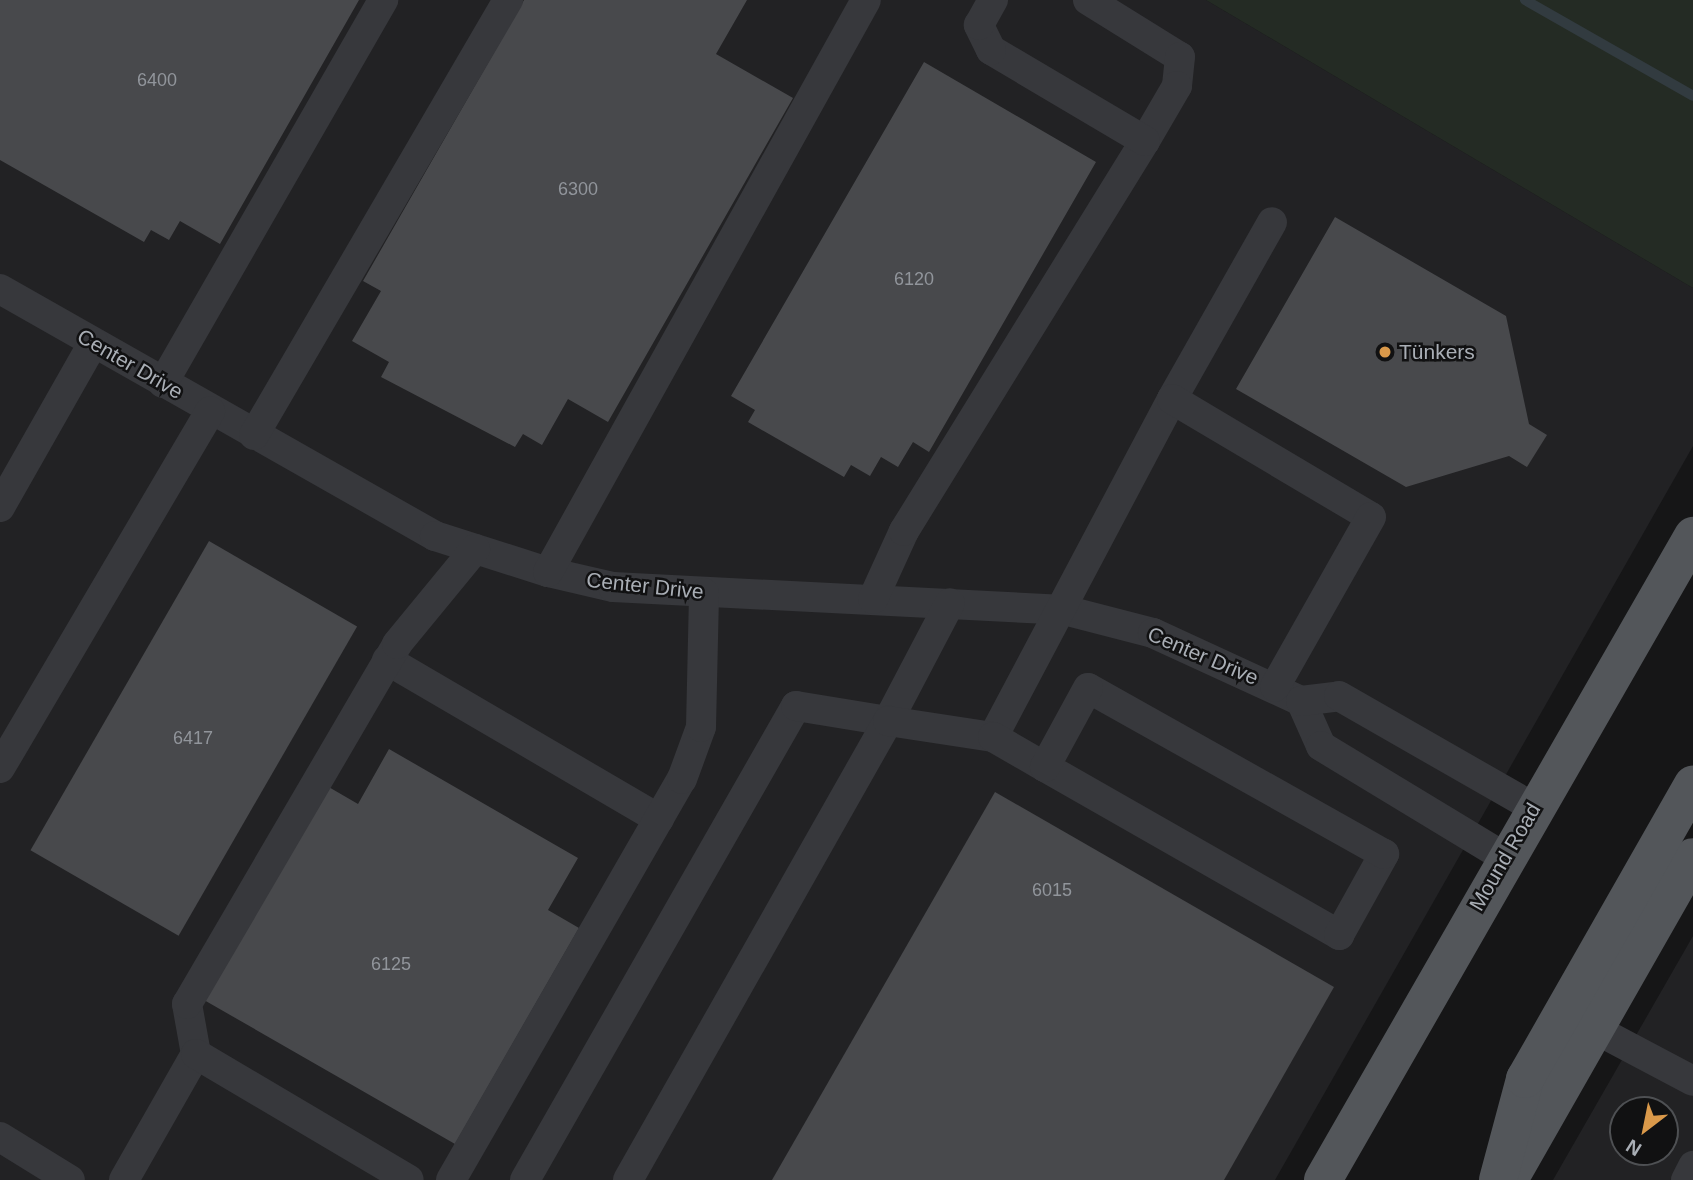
<!DOCTYPE html>
<meta charset="utf-8">
<style>
body{margin:0}
#map{position:relative;width:1693px;height:1180px;overflow:hidden;background:#161617;font-family:Arial,sans-serif}
div>[style]{position:absolute}
.built>*{inset:0;background:#222224}
.green>*{inset:0;background:#242b24}
.stream>*{height:10px;margin:-5px;padding:0 5px;transform-origin:5px;border-radius:5px;background:#323b40}
.building>*{inset:0;background:#48494c;transform-origin:0 0}
.minor>*{height:30px;margin:-15px;padding:0 15px;transform-origin:15px;border-radius:15px;background:#37383c}
.major>*{height:38px;margin:-19px;padding:0 19px;transform-origin:19px;border-radius:19px;background:#53565a}
.dots>*{width:19px;height:19px;translate:-50% -50%;box-sizing:border-box;border:4px solid #111112;border-radius:50%}
span{translate:-50% -50%;white-space:nowrap;text-align:center;line-height:1.15;-webkit-text-stroke:5px #111112;paint-order:stroke}
.number-label{font-size:18px;color:#91959b}
.number-label span{-webkit-text-stroke-width:0}
.poi-label{font-size:21px;color:#a9aeb5}
.left{translate:0 -50%;text-align:left}
.street-label{font-size:21px;color:#a9aeb5}
.north{position:absolute;left:1609px;top:1096px;width:70px;height:70px;box-sizing:border-box;background:#111112;border:2px solid #4e5053;border-radius:50%;rotate:212deg;font-size:19px;font-weight:700;line-height:28px;text-align:center;color:#a9aeb5}
.north::after{content:'';display:block;margin:auto;width:24px;height:32px;background:#da994a;clip-path:polygon(50% 0,100% 100%,50% 72%,0 100%)}
</style>
<div id="map">
<div class="built">
<div style="clip-path:polygon(0 0,1206px 0,1693px 288px,1693px 446px,1275px 1180px,0 1180px)"></div>
<div style="clip-path:polygon(evenodd,1693px 936px,1693px 1180px,1553px 1180px,1693px 936px,1623px 1110px,1665px 1110px,1665px 1152px,1623px 1152px,1623px 1110px)"></div>
</div>
<div class="green">
<div style="clip-path:polygon(1206px 0,1693px 0,1693px 288px)"></div>
</div>
<div class="stream">
<div style="left:1525px;top:0;width:193px;rotate:29.7deg"></div>
</div>
<div class="building">
<div style="clip-path:polygon(0 0,359px 0,220px 244px,180px 221px,169px 240px,151px 230px,144px 242px,0 160px)"></div>
<div style="clip-path:polygon(524px 0,747px 0,716px 54px,793px 98px,608px 422px,568px 399px,542px 445px,523px 434px,515px 447px,381px 377px,389px 362px,352px 341px,381px 291px,363px 281px)"></div>
<div style="clip-path:polygon(924px 62px,1096px 162px,929px 452px,913px 442px,898px 467px,881px 457px,870px 476px,851px 465px,844px 477px,748px 422px,755px 410px,731px 396px)"></div>
<div style="clip-path:polygon(1335px 217px,1506px 316px,1529px 424px,1547px 435px,1527px 467px,1509px 456px,1406px 487px,1236px 389px)"></div>
<div style="left:209px;top:541px;width:171px;height:357px;rotate:30deg"></div>
<div style="clip-path:polygon(389px 749px,578px 858px,548px 910px,579px 928px,455px 1144px,204px 1000px,327px 786px,358px 804px)"></div>
<div style="clip-path:polygon(995px 792px,1334px 987px,1224px 1180px,772px 1180px)"></div>
</div>
<div class="minor">
<div style="left:1088px;top:0;width:108px;rotate:31.8deg"></div>
<div style="left:1180px;top:57px;width:29px;rotate:96deg"></div>
<div style="left:1177px;top:86px;width:64px;rotate:120.2deg"></div>
<div style="left:0;top:289px;width:500px;rotate:29.59deg"></div>
<div style="left:435px;top:536px;width:119px;rotate:17.7deg"></div>
<div style="left:548px;top:572px;width:67px;rotate:13deg"></div>
<div style="left:613px;top:587px;width:452px;rotate:2.9deg"></div>
<div style="left:1064px;top:610px;width:92px;rotate:14.5deg"></div>
<div style="left:1153px;top:633px;width:163px;rotate:24.7deg"></div>
<div style="left:1301px;top:701px;width:49px;rotate:66deg"></div>
<div style="left:1321px;top:746px;width:214px;rotate:31.2deg"></div>
<div style="left:163px;top:383px;width:442px;rotate:-60.1deg"></div>
<div style="left:1172px;top:399px;width:203px;rotate:-60.5deg"></div>
<div style="left:254px;top:435px;width:504px;rotate:-59.72deg"></div>
<div style="left:0;top:507px;width:189px;rotate:-60.4deg"></div>
<div style="left:548px;top:572px;width:654px;rotate:-60.93deg"></div>
<div style="left:873px;top:599px;width:75px;rotate:-65.5deg"></div>
<div style="left:904px;top:531px;width:458px;rotate:-58.3deg"></div>
<div style="left:1145px;top:141px;width:179px;rotate:-149.4deg"></div>
<div style="left:991px;top:50px;width:28px;rotate:-116deg"></div>
<div style="left:979px;top:25px;width:29px;rotate:-61deg"></div>
<div style="left:387px;top:660px;width:315px;rotate:30.3deg"></div>
<div style="left:1301px;top:701px;width:38px;rotate:-7deg"></div>
<div style="left:1339px;top:696px;width:224px;rotate:29.8deg"></div>
<div style="left:993px;top:737px;width:382px;rotate:-62.1deg"></div>
<div style="left:1172px;top:399px;width:231px;rotate:30.7deg"></div>
<div style="left:1371px;top:517px;width:195px;rotate:119.5deg"></div>
<div style="left:0;top:768px;width:414px;rotate:-59.5deg"></div>
<div style="left:1576px;top:1019px;width:132px;rotate:27.9deg"></div>
<div style="left:196px;top:1054px;width:51px;rotate:-100.2deg"></div>
<div style="left:187px;top:1004px;width:417px;rotate:-59.7deg"></div>
<div style="left:397px;top:644px;width:123px;rotate:-50.6deg"></div>
<div style="left:0;top:1137px;width:82px;rotate:31.6deg"></div>
<div style="left:124px;top:1180px;width:145px;rotate:-60.3deg"></div>
<div style="left:196px;top:1054px;width:247px;rotate:30.6deg"></div>
<div style="left:451px;top:1180px;width:463px;rotate:-60.1deg"></div>
<div style="left:682px;top:779px;width:55px;rotate:-69.9deg"></div>
<div style="left:701px;top:727px;width:134px;rotate:-88.7deg"></div>
<div style="left:525px;top:1180px;width:546px;rotate:-60.24deg"></div>
<div style="left:796px;top:706px;width:93px;rotate:9.3deg"></div>
<div style="left:888px;top:721px;width:133px;rotate:-62.3deg"></div>
<div style="left:628px;top:1180px;width:528px;rotate:-60.47deg"></div>
<div style="left:888px;top:721px;width:106px;rotate:8.7deg"></div>
<div style="left:993px;top:737px;width:60px;rotate:30deg"></div>
<div style="left:1045px;top:767px;width:339px;rotate:29.7deg"></div>
<div style="left:1339px;top:935px;width:93px;rotate:-60.9deg"></div>
<div style="left:1384px;top:854px;width:339px;rotate:-150.7deg"></div>
<div style="left:1088px;top:688px;width:90px;rotate:118.6deg"></div>
<div style="left:1686px;top:1180px;width:16px;rotate:-63deg"></div>
</div>
<div class="major">
<div style="left:1515px;top:1169px;width:359px;rotate:-60.3deg"></div>
<div style="left:1323px;top:1180px;width:743px;rotate:-60.12deg"></div>
<div style="left:1498px;top:1180px;width:105px;rotate:-75deg"></div>
<div style="left:1525px;top:1079px;width:339px;rotate:-60.3deg"></div>
</div>
<div class="dots">
<div style="left:1385px;top:352px;background:#da994a"></div>
</div>
<div class="number-label">
<span style="left:157px;top:80px">6400</span>
<span style="left:578px;top:189px">6300</span>
<span style="left:914px;top:279px">6120</span>
<span style="left:193px;top:738px">6417</span>
<span style="left:1052px;top:890px">6015</span>
<span style="left:391px;top:964px">6125</span>
</div>
<div class="poi-label">
<span class="left" style="left:1399px;top:352px">Tünkers</span>
</div>
<div class="street-label">
<span style="left:130px;top:364px;rotate:30deg">Center Drive</span>
<span style="left:645px;top:586px;rotate:6deg">Center Drive</span>
<span style="left:1203px;top:656px;rotate:23deg">Center Drive</span>
<span style="left:1505px;top:857px;rotate:-60deg">Mound Road</span>
</div>
<div class="north">N</div>
</div>
